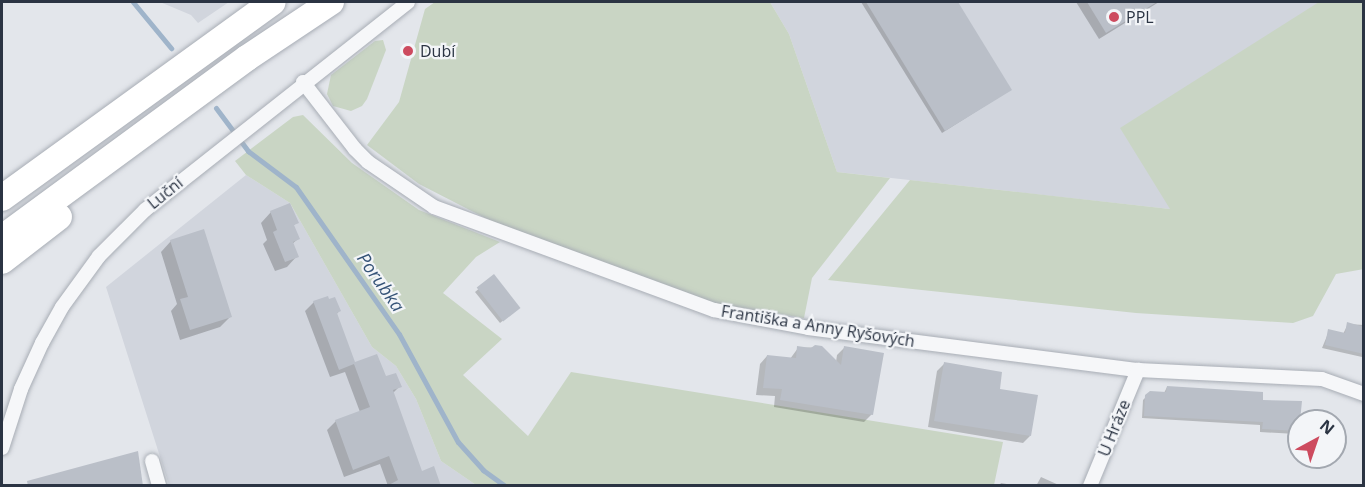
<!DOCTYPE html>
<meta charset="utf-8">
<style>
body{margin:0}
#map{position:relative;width:1365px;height:487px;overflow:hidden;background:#e3e6eb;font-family:"Open Sans",sans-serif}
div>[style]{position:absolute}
.built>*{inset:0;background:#d1d5dd}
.green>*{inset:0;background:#c9d5c4}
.shadow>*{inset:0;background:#0003}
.stream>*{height:5px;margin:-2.5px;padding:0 2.5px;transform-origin:2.5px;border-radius:2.5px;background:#9fb4ca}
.building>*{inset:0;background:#babfc8;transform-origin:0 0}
.roads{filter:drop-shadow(0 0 2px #a8adb5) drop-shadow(0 0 2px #a8adb5)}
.minor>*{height:14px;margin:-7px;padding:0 7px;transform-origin:7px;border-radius:7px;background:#f6f7f9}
.motorway>*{height:26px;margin:-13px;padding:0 13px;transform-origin:13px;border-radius:13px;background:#fff}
.dots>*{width:16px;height:16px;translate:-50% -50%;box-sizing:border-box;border:3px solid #f3f5f8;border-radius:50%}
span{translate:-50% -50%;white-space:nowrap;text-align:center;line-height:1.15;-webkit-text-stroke:4.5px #f3f5f8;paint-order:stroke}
.poi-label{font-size:16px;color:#2b3443}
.left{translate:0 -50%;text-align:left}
.street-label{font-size:16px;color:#2b3443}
.water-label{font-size:18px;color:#355377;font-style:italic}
.frame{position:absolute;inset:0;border:3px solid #2b3443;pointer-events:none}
.north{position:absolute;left:1287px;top:409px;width:60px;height:60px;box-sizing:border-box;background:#f3f5f8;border:2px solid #a3a8b0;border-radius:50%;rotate:40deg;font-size:16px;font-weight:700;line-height:24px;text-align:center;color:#2b3443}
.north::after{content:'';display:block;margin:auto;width:21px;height:27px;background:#cd4b5f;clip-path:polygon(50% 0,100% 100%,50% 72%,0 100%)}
</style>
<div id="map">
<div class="built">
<div style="clip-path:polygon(160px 2px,229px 2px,198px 23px,191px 15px)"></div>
<div style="clip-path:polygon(770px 2px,1326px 2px,1170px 209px,837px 172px,789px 34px)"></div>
<div style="clip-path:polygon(246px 175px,290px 203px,372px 347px,396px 366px,416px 399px,441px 461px,476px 485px,169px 485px,106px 287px)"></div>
</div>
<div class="green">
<div style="clip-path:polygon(435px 2px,770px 2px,789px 34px,837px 172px,890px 178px,812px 278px,804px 318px,704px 302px,493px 222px,419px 184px,367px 145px,399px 102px,425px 9px)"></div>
<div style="clip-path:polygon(1319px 2px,1363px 2px,1364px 269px,1336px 274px,1313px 316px,1293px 323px,1136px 313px,828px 280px,910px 180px,1170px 209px,1120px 128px)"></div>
<div style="clip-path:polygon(383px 40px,386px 50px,367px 99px,362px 106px,351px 111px,333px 106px,327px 94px,331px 75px,375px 41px)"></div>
<div style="clip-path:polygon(303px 115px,352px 163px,419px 210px,500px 242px,476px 257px,443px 293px,502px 339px,463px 375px,528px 436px,571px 372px,1003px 442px,994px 485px,476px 485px,441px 461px,416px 399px,396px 366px,372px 347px,290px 203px,246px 175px,235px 161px,293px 117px)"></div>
</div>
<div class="shadow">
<div style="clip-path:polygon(861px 2px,956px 2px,1010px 90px,942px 133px)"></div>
<div style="clip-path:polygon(1076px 2px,1159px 2px,1099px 39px)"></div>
<div style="clip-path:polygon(271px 212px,297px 222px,293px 226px,298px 239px,292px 244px,297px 256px,287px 267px,275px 271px,263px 244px,267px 240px,261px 223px)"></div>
<div style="clip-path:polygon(171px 241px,230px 317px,220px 327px,180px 340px,171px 311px,177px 304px,161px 252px)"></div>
<div style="clip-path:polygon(494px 276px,516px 310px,500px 323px,475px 292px)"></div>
<div style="clip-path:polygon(314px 302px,339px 311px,336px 315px,354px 364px,400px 386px,392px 394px,421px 473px,388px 486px,380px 464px,344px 477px,327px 430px,336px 421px,360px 412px,345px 372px,330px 377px,305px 311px)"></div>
<div style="clip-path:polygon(1348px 324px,1364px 325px,1362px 357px,1322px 348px,1329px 331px,1343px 334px)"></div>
<div style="clip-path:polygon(822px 347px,836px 362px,837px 355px,844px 348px,872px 414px,864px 422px,774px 407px,775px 396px,756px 395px,760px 364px,767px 356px,790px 359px,798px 348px)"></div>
<div style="clip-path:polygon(944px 364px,998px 390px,1030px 436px,1023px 443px,928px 427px,937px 371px)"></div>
<div style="clip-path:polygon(1167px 387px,1261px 401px,1299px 431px,1296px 434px,1260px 432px,1260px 425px,1142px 418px,1143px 400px,1151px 392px,1164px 393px)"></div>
<div style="clip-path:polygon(1041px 477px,1061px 486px,1036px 486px)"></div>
<div style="clip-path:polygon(1001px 483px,1018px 486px,999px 486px)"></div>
</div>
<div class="stream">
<div style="left:133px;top:2px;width:60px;rotate:50.4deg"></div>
<div style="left:216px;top:108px;width:54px;rotate:53.3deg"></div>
<div style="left:248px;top:151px;width:60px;rotate:36.9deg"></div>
<div style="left:296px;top:187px;width:179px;rotate:55deg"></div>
<div style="left:399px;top:334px;width:123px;rotate:61.4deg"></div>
<div style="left:458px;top:442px;width:38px;rotate:48deg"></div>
<div style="left:483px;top:470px;width:27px;rotate:36deg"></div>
</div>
<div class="building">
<div style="clip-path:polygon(866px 2px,958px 2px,1012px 90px,945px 131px)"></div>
<div style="clip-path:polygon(1087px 2px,1157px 2px,1106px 33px)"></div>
<div style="clip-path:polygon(290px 203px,299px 223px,294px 225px,300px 239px,293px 242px,299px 257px,285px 262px,273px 232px,277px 230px,270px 211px)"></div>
<div style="clip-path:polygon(204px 229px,232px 317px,190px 330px,180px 299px,188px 297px,170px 240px)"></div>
<div style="left:494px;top:274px;width:43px;height:22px;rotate:52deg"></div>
<div style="clip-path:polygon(328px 296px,329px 299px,335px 297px,341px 311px,337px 313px,355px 362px,377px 354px,386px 376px,396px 373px,402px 387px,393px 390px,422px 471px,434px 466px,441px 486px,387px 486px,398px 480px,389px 456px,353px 470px,335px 420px,370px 407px,354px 364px,339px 370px,313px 301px)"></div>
<div style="clip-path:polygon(1347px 322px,1364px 327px,1364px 354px,1325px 345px,1328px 329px,1345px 333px)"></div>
<div style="clip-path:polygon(815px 345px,822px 346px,841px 365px,844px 346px,884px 353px,873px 415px,780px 400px,782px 389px,763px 388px,767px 355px,796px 358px,797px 346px,811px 348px)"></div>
<div style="clip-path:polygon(944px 362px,1002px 372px,1000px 389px,1038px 395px,1031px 436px,934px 421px)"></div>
<div style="clip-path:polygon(1167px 386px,1263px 392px,1263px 400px,1302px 401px,1299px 431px,1262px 429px,1263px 422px,1144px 416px,1145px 395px,1150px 391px,1166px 392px)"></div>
<div style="clip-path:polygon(138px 451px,143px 486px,28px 486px,27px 481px)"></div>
</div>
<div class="roads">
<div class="minor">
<div style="left:303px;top:82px;width:85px;rotate:52.2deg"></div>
<div style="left:355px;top:149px;width:18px;rotate:45deg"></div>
<div style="left:368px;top:162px;width:80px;rotate:34.3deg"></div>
<div style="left:434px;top:207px;width:298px;rotate:20.2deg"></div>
<div style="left:714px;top:310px;width:96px;rotate:10.8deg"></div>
<div style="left:808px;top:328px;width:333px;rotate:7.3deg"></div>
<div style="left:1138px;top:370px;width:184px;rotate:2.8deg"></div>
<div style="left:1322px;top:379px;width:45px;rotate:19.7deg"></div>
<div style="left:2px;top:448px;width:62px;rotate:-72.1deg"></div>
<div style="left:21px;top:389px;width:51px;rotate:-65.5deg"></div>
<div style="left:42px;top:343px;width:41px;rotate:-60.9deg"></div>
<div style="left:62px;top:307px;width:63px;rotate:-54deg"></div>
<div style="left:99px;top:256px;width:65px;rotate:-45deg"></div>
<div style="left:145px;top:210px;width:335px;rotate:-38.3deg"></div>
<div style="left:152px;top:461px;width:26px;rotate:74deg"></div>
<div style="left:1090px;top:486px;width:126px;rotate:-67.5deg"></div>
</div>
<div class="motorway">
<div style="left:2px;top:198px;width:334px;rotate:-35.9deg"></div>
<div style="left:2px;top:238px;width:304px;rotate:-36.3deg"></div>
<div style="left:247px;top:58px;width:101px;rotate:-33.7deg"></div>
<div style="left:2px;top:261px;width:72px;rotate:-37.7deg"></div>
</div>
</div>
<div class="dots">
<div style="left:1114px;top:17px;background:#cd4b5f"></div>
<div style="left:408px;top:51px;background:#cd4b5f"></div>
</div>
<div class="poi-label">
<span class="left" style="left:1126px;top:17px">PPL</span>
<span class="left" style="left:420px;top:51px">Dubí</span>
</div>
<div class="street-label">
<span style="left:165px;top:193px;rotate:-39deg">Luční</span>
<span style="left:818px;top:326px;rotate:9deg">Františka a Anny Ryšových</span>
<span style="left:1114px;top:428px;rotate:-68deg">U Hráze</span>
</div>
<div class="water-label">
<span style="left:381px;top:282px;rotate:55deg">Porubka</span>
</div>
<div class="frame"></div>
<div class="north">N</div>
</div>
